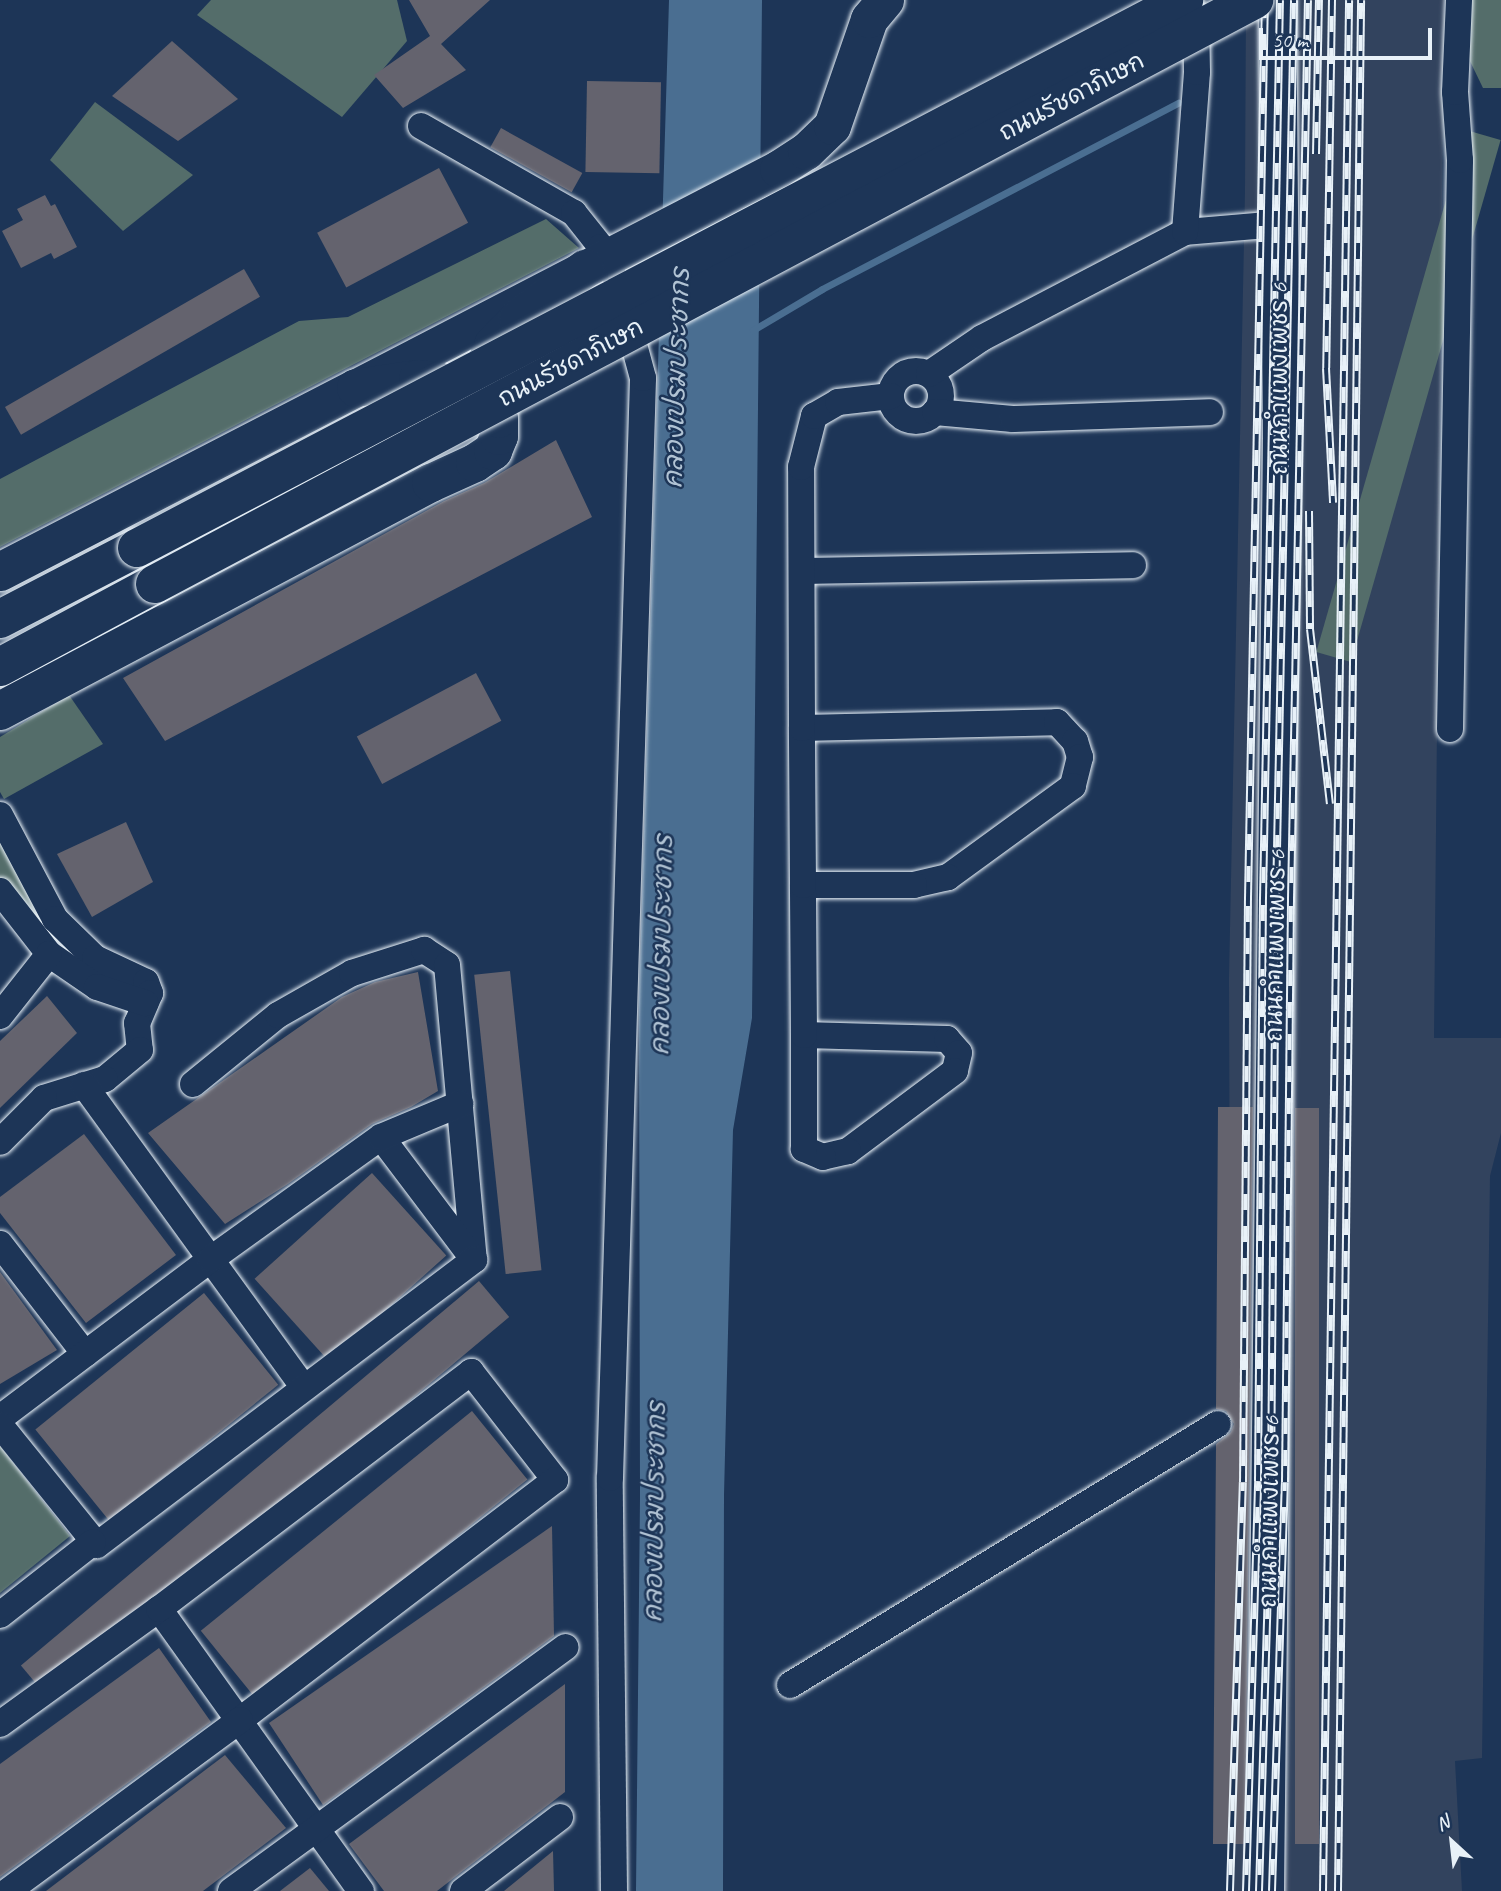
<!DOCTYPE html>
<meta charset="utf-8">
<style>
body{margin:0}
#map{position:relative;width:1501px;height:1891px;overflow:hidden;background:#1d3557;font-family:Caveat,"Playpen Sans Thai",sans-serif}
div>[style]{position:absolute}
.built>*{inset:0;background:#32435e}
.green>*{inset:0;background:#546d6a;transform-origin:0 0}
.water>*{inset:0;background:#4a6e91}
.stream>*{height:7px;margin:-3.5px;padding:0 3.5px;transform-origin:3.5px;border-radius:3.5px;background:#4a6e91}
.building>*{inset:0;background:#64636e;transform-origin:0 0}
.roads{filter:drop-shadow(0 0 2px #e8f1f8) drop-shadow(0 0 2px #e8f1f8)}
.street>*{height:26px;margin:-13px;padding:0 13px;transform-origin:13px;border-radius:13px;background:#1d3557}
.street>.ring{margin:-13px;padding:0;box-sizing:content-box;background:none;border:26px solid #1d3557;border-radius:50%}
.secondary>*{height:37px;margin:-18.5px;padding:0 18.5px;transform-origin:18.5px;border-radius:18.5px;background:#1d3557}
.primary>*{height:38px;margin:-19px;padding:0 19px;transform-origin:19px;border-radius:19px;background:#1d3557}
.rail>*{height:8px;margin-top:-4px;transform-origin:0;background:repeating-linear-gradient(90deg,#1d3557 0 16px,#e8f1f8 0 32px);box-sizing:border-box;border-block:2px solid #e8f1f8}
.bridges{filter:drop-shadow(0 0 2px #e8f1f8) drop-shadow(0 0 2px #e8f1f8)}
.primary-bridge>*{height:38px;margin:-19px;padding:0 19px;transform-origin:19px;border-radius:19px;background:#1d3557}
span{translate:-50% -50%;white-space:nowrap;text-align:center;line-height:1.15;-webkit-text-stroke:5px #1d3557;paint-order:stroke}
.street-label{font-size:24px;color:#e8f1f8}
.water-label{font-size:26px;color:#b1c3d4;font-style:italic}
.north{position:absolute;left:1417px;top:1807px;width:70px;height:70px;-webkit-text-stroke:5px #1d3557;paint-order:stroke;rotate:333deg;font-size:19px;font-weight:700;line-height:28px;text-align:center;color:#e8f1f8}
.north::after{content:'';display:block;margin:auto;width:24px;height:32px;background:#e8f1f8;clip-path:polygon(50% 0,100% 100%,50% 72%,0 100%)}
.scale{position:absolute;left:1259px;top:28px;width:173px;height:32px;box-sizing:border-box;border:4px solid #e8f1f8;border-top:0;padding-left:9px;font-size:21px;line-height:24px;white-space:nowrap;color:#e8f1f8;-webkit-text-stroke:5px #1d3557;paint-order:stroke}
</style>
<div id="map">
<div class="built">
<div style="clip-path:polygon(1246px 0,1444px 0,1434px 1038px,1501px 1038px,1501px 1133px,1490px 1176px,1482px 1758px,1455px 1761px,1462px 1891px,1232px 1891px,1229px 978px,1245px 191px)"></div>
</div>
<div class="green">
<div style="clip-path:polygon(211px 0,397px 0,407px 41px,342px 117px,197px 15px)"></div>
<div style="clip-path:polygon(1470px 0,1501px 0,1501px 88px,1483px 88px,1467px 55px)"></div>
<div style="clip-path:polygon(95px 102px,193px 175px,123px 231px,50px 160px)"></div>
<div style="left:1466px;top:130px;width:36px;height:543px;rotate:16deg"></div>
<div style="clip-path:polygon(546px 219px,579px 248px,0 547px,0 479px,299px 321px,348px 317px)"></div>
<div style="clip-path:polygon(69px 695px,103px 744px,4px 799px,0 792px,0 737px)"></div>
<div style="clip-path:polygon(0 832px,66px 944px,48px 938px,0 878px)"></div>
<div style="clip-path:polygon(0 1446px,70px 1536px,0 1593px)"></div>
</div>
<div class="water">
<div style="clip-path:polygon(669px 0,762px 0,752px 1018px,733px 1130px,724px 1495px,723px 1891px,636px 1891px,640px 1497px,639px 999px)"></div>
</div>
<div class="stream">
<div style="left:753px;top:330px;width:80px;rotate:-30.7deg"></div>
<div style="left:822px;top:289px;width:402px;rotate:-27.6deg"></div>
</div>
<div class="building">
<div style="clip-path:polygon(409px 0,490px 0,441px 44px,466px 70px,403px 108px,374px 75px,430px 36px)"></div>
<div style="clip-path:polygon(172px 41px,238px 99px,178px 141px,112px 96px)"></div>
<div style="left:587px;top:81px;width:74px;height:91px;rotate:1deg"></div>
<div style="left:501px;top:128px;width:93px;height:22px;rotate:29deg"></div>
<div style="left:439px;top:168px;width:62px;height:138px;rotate:62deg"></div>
<div style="clip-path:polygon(45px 195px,51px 206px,55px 204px,77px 247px,54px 259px,51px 253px,21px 268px,2px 231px,23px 220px,17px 209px)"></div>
<div style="left:244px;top:269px;width:32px;height:276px;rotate:60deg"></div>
<div style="clip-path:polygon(556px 440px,592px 517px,165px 741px,123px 678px,444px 501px,484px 483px)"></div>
<div style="left:476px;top:673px;width:54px;height:135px;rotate:62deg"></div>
<div style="clip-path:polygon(126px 822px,153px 882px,92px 917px,57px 854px)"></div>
<div style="left:510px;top:971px;width:301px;height:36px;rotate:84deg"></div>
<div style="clip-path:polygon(418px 972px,438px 1091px,411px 1107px,372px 1124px,288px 1184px,225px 1224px,148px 1133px,342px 997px,375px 982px)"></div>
<div style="clip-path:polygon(47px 996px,77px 1033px,0 1108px,0 1041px)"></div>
<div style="clip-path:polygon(1218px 1107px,1253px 1107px,1245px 1844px,1213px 1844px,1216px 1444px,1231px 1432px,1234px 1424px,1226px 1411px,1216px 1409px)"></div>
<div style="left:1295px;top:1108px;width:24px;height:736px"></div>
<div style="clip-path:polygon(84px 1134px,176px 1255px,86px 1323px,0 1213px,0 1197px)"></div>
<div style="left:372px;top:1173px;width:111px;height:158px;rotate:48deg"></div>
<div style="clip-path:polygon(0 1272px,57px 1350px,0 1384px)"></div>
<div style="left:479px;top:1281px;width:47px;height:598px;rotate:50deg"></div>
<div style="left:204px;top:1293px;width:118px;height:217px;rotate:51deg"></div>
<div style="left:472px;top:1411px;width:88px;height:349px;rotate:51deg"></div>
<div style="clip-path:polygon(552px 1526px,554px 1636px,323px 1805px,269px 1723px)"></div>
<div style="clip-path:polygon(159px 1648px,211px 1722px,0 1877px,0 1764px)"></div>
<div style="clip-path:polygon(565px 1684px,565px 1792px,437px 1891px,384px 1891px,349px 1844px)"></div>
<div style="clip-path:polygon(225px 1755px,286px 1828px,203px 1891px,46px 1891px)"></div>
<div style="clip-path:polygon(553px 1851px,554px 1891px,504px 1891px)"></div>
<div style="clip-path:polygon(310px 1868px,329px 1891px,280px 1891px)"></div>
</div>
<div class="roads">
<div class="street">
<div style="left:421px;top:126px;width:176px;rotate:29.6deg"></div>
<div style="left:574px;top:213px;width:43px;rotate:51.5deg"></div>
<div style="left:601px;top:247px;width:27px;rotate:66deg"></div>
<div style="left:1185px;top:232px;width:93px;rotate:-4.9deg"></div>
<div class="ring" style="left:891px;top:371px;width:24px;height:24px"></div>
<div style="left:929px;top:374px;width:64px;rotate:-34.2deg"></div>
<div style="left:982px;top:338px;width:229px;rotate:-27.6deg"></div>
<div style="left:1185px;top:232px;width:160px;rotate:-85.7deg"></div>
<div style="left:1197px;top:72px;width:55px;rotate:-91deg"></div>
<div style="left:935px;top:412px;width:78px;rotate:5.1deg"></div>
<div style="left:1013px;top:419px;width:197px;rotate:-2deg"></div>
<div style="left:802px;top:571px;width:331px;rotate:-1deg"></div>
<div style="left:802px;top:728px;width:255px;rotate:-1.3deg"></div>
<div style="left:1057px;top:722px;width:26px;rotate:47deg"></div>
<div style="left:1075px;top:741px;width:17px;rotate:73deg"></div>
<div style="left:1080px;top:757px;width:30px;rotate:104deg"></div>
<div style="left:1073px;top:786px;width:155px;rotate:143.9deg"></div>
<div style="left:948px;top:877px;width:35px;rotate:167deg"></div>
<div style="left:914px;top:885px;width:111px;rotate:180deg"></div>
<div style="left:1450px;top:729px;width:569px;rotate:-88.99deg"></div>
<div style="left:1460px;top:160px;width:68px;rotate:-94.2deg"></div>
<div style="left:1455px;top:92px;width:92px;rotate:-87.5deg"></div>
<div style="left:0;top:815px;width:118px;rotate:62.1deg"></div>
<div style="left:55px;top:919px;width:56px;rotate:44.3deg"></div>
<div style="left:95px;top:958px;width:56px;rotate:25.2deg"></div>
<div style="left:146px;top:982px;width:12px;rotate:70deg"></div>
<div style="left:150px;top:993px;width:33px;rotate:113deg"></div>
<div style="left:137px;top:1023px;width:27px;rotate:84deg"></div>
<div style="left:140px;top:1050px;width:45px;rotate:140.4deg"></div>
<div style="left:105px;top:1079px;width:64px;rotate:162.7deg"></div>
<div style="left:44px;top:1098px;width:62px;rotate:135deg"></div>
<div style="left:0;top:891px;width:80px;rotate:52.1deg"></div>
<div style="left:49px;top:954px;width:58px;rotate:34.5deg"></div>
<div style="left:97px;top:987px;width:51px;rotate:18.4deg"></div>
<div style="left:0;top:1016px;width:79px;rotate:-51.7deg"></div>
<div style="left:804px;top:1035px;width:143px;rotate:1.6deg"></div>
<div style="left:947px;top:1039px;width:18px;rotate:49deg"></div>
<div style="left:959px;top:1053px;width:18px;rotate:103deg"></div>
<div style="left:955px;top:1071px;width:134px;rotate:143.2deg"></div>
<div style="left:848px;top:1151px;width:26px;rotate:167deg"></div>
<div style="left:823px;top:1157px;width:21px;rotate:-157deg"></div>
<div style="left:804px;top:1149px;width:114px;rotate:-90deg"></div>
<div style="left:804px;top:1035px;width:150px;rotate:-90.4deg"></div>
<div style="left:803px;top:885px;width:157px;rotate:-90.4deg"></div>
<div style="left:802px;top:728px;width:261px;rotate:-90.2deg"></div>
<div style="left:801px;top:467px;width:53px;rotate:-75.7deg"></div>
<div style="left:814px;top:416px;width:28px;rotate:-30deg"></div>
<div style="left:838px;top:402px;width:53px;rotate:-6.5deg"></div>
<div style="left:193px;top:1084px;width:109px;rotate:-39.1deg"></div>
<div style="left:278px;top:1015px;width:85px;rotate:-29.6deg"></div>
<div style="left:352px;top:973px;width:76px;rotate:-17.7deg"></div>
<div style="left:424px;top:950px;width:27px;rotate:33deg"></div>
<div style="left:447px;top:965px;width:296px;rotate:84.8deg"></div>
<div style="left:474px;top:1260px;width:154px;rotate:-127.1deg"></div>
<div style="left:84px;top:1085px;width:374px;rotate:54deg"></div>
<div style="left:0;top:1244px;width:139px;rotate:52.3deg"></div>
<div style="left:0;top:1418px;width:264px;rotate:-37deg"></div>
<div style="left:211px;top:1259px;width:209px;rotate:-35.7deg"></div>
<div style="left:381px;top:1137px;width:86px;rotate:-22.7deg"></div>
<div style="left:0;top:1425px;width:154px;rotate:51.1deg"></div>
<div style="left:97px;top:1545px;width:473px;rotate:-37.1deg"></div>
<div style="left:159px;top:1609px;width:347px;rotate:54.4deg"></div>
<div style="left:0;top:1615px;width:118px;rotate:-38.1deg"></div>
<div style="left:790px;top:1685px;width:501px;rotate:-31.38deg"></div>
<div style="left:0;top:1724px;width:196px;rotate:-35.9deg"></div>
<div style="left:159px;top:1609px;width:392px;rotate:-37.2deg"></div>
<div style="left:471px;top:1372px;width:137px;rotate:52.1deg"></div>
<div style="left:555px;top:1480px;width:396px;rotate:142.7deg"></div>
<div style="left:240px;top:1720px;width:288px;rotate:143.6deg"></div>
<div style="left:231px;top:1891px;width:414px;rotate:-36.1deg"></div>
<div style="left:463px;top:1891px;width:122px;rotate:-37.3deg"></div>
<div style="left:614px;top:1891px;width:413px;rotate:-90.6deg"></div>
<div style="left:610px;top:1478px;width:1100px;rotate:-88.28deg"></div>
<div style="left:643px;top:378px;width:65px;rotate:-105.1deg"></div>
</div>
<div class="secondary">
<div style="left:363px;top:384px;width:467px;rotate:-27.4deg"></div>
<div style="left:778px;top:169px;width:33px;rotate:-33deg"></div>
<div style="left:806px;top:151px;width:36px;rotate:-44deg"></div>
<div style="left:832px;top:126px;width:113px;rotate:-70.9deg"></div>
<div style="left:869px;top:19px;width:25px;rotate:-50deg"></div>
<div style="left:1265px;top:1891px;width:1453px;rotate:-89.37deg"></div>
<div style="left:1281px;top:438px;width:438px;rotate:-90.5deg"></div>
</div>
<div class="primary">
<div style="left:0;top:572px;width:401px;rotate:-27.3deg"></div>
<div style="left:356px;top:388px;width:63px;rotate:-8.3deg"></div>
<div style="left:418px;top:379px;width:20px;rotate:6deg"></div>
<div style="left:438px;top:381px;width:32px;rotate:24deg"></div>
<div style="left:0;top:619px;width:154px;rotate:-27.4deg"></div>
<div style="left:0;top:667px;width:176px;rotate:-28.2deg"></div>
<div style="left:0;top:711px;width:488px;rotate:-27.9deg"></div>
<div style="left:431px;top:483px;width:48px;rotate:-24.4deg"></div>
<div style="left:475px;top:463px;width:22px;rotate:-34deg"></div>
<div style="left:493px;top:451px;width:16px;rotate:-68deg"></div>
<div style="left:499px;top:436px;width:17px;rotate:-90deg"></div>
<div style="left:499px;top:419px;width:40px;rotate:-106deg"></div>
<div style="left:488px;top:381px;width:22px;rotate:-90deg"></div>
<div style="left:488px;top:359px;width:15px;rotate:-70deg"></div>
<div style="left:493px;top:345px;width:36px;rotate:-46deg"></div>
<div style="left:518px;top:319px;width:84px;rotate:-36.7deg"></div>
</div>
</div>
<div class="rail">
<div style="left:1332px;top:0;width:368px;rotate:90.9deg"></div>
<div style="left:1326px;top:368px;width:135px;rotate:87deg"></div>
<div style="left:1316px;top:154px;width:154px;rotate:-88.9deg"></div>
<div style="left:1309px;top:511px;width:118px;rotate:89.5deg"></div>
<div style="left:1310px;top:629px;width:176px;rotate:83.5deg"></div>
<div style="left:1230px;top:1891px;width:409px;rotate:-88.2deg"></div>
<div style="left:1243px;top:1482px;width:584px;rotate:-89.51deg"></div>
<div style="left:1248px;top:898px;width:898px;rotate:-88.92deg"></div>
<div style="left:1246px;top:1891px;width:410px;rotate:-88.3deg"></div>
<div style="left:1258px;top:1481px;width:582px;rotate:-89.51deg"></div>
<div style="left:1263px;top:899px;width:899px;rotate:-88.92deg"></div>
<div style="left:1259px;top:1891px;width:410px;rotate:-88.3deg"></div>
<div style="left:1271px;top:1481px;width:582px;rotate:-89.51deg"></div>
<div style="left:1276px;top:899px;width:899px;rotate:-88.85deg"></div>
<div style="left:1272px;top:1891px;width:409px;rotate:-88.2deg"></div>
<div style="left:1285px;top:1482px;width:583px;rotate:-89.41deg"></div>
<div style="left:1291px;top:899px;width:899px;rotate:-88.92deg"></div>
<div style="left:1323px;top:1891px;width:1891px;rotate:-89.21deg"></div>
<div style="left:1338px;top:1891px;width:1891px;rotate:-89.3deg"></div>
</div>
<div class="bridges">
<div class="primary-bridge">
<div style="left:137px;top:548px;width:1182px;rotate:-27.63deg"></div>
<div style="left:155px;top:584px;width:1245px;rotate:-27.99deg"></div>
</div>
</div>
<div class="street-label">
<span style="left:1072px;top:97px;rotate:-28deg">ถนนรัชดาภิเษก</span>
<span style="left:571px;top:363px;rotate:-28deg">ถนนรัชดาภิเษก</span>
<span style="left:1280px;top:379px;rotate:-90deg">ถนนกำแพงเพชร 6</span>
<span style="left:1276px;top:946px;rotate:-89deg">ถนนกำแพงเพชร 6</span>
<span style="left:1270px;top:1512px;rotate:-89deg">ถนนกำแพงเพชร 6</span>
</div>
<div class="water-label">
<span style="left:677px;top:378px;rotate:-88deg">คลองเปรมประชากร</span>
<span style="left:662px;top:945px;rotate:-89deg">คลองเปรมประชากร</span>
<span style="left:655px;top:1512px;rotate:-89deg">คลองเปรมประชากร</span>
</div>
<div class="north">N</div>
<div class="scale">50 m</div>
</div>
